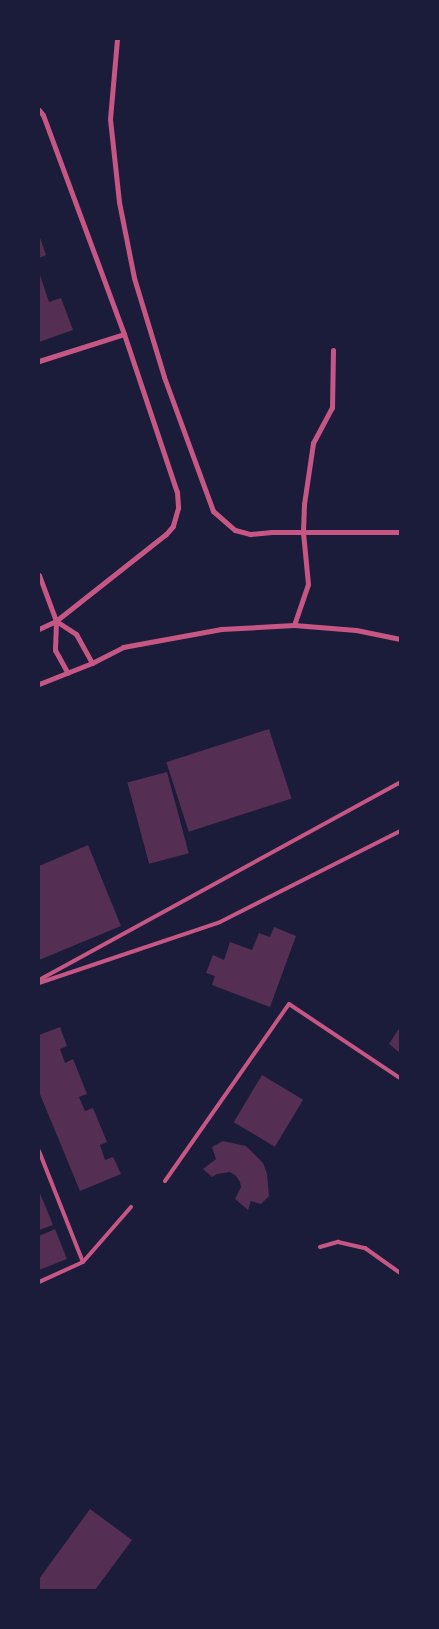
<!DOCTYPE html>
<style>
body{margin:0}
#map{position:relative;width:439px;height:1629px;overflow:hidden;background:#1b1b3a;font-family:"Zilla Slab",serif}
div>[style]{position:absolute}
.building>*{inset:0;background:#542f53;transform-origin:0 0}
.service>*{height:4px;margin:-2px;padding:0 2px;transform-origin:2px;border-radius:2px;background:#c65784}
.minor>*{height:5px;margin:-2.5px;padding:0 2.5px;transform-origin:2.5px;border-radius:2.5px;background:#c65784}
span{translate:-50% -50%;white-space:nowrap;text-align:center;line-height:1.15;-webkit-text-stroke:5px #1b1b3a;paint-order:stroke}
.frame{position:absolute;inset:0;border:40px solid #1b1b3a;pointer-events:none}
</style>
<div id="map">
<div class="building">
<div style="clip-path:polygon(39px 235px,46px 255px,39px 258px)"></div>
<div style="clip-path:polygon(39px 272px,49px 302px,61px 298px,73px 330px,39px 342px)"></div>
<div style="left:269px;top:729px;width:73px;height:108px;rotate:72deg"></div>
<div style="left:167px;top:772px;width:84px;height:41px;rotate:75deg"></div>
<div style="clip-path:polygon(88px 845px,121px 926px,39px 960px,39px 866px)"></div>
<div style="clip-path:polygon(274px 927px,296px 936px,270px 1007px,212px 985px,215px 976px,206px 973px,213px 955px,224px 960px,230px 942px,252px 950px,259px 933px,270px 937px)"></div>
<div style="clip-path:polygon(60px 1027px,67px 1046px,60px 1049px,65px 1063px,73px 1059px,87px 1094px,79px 1097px,85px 1111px,93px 1108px,107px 1142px,100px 1145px,105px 1160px,113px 1157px,121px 1174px,80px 1191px,39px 1092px,39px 1035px)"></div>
<div style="clip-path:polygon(400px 1027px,400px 1053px,389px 1044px)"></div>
<div style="left:262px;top:1075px;width:48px;height:55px;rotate:31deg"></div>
<div style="clip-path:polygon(223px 1141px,246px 1146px,263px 1163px,267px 1174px,269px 1196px,261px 1204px,251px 1201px,248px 1210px,235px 1199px,241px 1187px,240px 1182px,236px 1176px,230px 1172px,217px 1174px,212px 1177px,203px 1169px,216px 1159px,212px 1147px)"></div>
<div style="clip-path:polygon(39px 1191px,53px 1225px,39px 1230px)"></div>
<div style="clip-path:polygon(55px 1229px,67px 1259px,39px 1270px,39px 1236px)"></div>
<div style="clip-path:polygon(90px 1509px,132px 1540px,95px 1590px,39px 1590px,39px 1579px)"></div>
</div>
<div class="service">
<div style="left:39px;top:980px;width:412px;rotate:-28.7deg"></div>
<div style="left:39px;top:983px;width:191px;rotate:-18.6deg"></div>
<div style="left:220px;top:922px;width:202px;rotate:-26.8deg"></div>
<div style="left:39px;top:1151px;width:119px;rotate:68.4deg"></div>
<div style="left:83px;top:1262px;width:48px;rotate:155.6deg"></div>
<div style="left:165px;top:1181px;width:216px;rotate:-55deg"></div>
<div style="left:289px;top:1004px;width:133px;rotate:33.7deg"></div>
<div style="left:320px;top:1247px;width:19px;rotate:-16deg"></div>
<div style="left:338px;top:1242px;width:28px;rotate:13deg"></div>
<div style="left:365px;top:1248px;width:43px;rotate:35.5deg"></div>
<div style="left:83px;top:1262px;width:73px;rotate:-48.9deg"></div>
</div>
<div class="minor">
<div style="left:117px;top:39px;width:80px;rotate:95deg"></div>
<div style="left:110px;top:119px;width:83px;rotate:83.8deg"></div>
<div style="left:119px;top:202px;width:77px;rotate:78.8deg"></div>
<div style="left:134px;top:278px;width:103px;rotate:73.1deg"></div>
<div style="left:164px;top:377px;width:143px;rotate:69.9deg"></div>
<div style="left:213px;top:511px;width:29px;rotate:41deg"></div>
<div style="left:235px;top:530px;width:16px;rotate:15deg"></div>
<div style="left:250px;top:534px;width:22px;rotate:-5deg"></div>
<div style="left:272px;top:532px;width:128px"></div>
<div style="left:39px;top:110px;width:6px;rotate:51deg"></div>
<div style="left:43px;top:115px;width:233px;rotate:69.7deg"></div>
<div style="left:124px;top:334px;width:167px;rotate:71.5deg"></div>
<div style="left:177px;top:492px;width:16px;rotate:86deg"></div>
<div style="left:178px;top:508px;width:19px;rotate:106deg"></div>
<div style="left:173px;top:526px;width:11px;rotate:131deg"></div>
<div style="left:166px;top:534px;width:140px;rotate:141.7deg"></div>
<div style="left:56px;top:621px;width:19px;rotate:155deg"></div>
<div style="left:39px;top:361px;width:89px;rotate:-17.6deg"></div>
<div style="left:39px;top:575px;width:49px;rotate:69.7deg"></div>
<div style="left:56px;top:621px;width:29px;rotate:92deg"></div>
<div style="left:55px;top:650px;width:26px;rotate:61deg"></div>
<div style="left:56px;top:621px;width:24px;rotate:33deg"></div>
<div style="left:76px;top:634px;width:33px;rotate:61deg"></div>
<div style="left:294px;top:625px;width:43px;rotate:-71.1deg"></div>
<div style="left:308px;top:584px;width:52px;rotate:-95.5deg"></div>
<div style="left:303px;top:532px;width:28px;rotate:-88deg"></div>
<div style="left:304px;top:504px;width:62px;rotate:-81.6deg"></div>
<div style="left:313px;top:443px;width:40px;rotate:-62deg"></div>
<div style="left:332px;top:408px;width:58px;rotate:-89deg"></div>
<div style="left:39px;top:684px;width:57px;rotate:-21.6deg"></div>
<div style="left:92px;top:663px;width:35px;rotate:-27deg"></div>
<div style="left:123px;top:647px;width:100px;rotate:-10.4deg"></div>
<div style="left:221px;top:629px;width:73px;rotate:-3.1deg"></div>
<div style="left:294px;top:625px;width:62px;rotate:4.6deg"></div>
<div style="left:356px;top:630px;width:45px;rotate:11.6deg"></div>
</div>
<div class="frame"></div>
</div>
